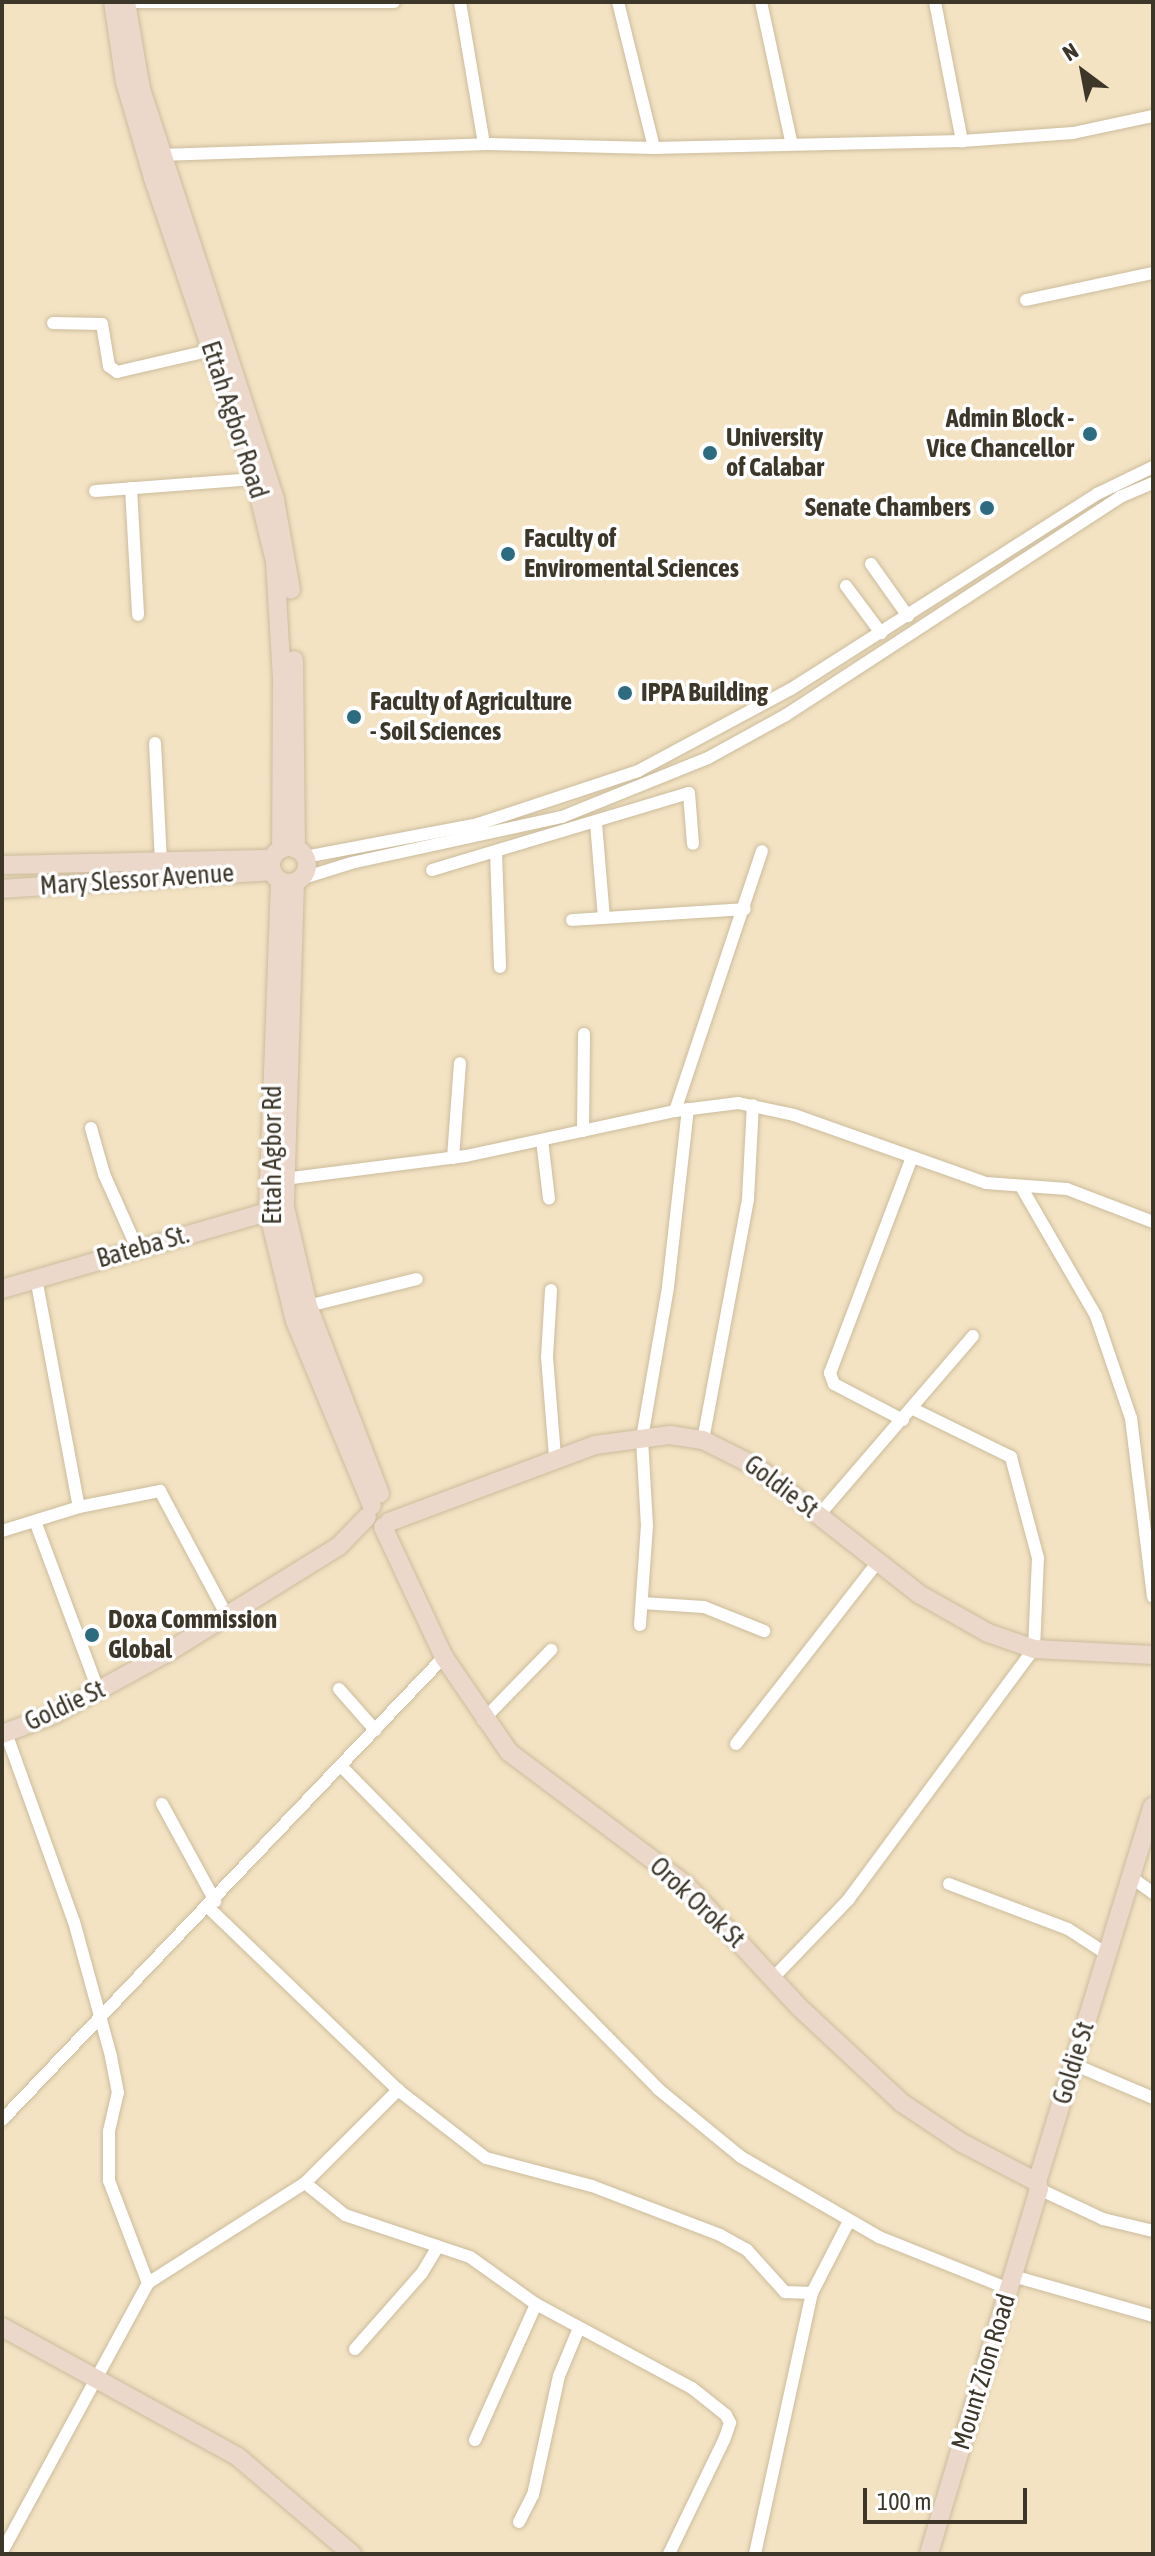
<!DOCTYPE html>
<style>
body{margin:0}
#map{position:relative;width:1155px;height:2556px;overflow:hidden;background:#f3e3c3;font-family:"Asap Condensed",sans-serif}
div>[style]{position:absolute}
.roads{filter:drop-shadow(0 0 2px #cbbc9c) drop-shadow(0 0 2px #cbbc9c)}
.street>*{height:12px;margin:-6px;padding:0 6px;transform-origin:6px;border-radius:6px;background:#fff}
.secondary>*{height:18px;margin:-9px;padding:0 9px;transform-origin:9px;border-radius:9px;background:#ebd8ca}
.secondary>.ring{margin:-9px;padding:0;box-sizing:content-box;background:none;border:18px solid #ebd8ca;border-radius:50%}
.dots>*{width:22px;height:22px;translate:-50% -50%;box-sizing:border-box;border:4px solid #fff;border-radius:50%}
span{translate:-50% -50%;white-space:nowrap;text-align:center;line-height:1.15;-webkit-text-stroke:7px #fff;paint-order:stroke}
.poi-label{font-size:26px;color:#3d372a;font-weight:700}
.right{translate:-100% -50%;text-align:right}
.left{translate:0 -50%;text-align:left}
.street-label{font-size:26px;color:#3d372a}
.frame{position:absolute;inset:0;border:4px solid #3d372a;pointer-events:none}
.north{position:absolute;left:1043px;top:32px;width:80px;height:80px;-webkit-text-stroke:6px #fff;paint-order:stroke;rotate:328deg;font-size:22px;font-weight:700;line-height:32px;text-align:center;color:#3d372a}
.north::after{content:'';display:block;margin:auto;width:28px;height:36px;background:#3d372a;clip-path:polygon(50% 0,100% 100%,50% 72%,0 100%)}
.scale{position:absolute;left:863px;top:2488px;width:164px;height:36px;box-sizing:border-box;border:4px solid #3d372a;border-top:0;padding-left:10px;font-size:24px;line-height:28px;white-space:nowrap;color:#3d372a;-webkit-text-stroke:6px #fff;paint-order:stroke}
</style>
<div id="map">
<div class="roads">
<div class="street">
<div style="left:122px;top:2px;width:272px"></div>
<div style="left:460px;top:2px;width:144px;rotate:80.4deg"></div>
<div style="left:618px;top:2px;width:150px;rotate:76.1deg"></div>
<div style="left:761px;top:2px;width:142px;rotate:77.8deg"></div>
<div style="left:935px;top:2px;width:142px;rotate:79deg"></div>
<div style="left:160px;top:155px;width:328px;rotate:-1.9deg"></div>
<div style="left:488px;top:144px;width:166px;rotate:1.4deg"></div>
<div style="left:654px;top:148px;width:308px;rotate:-1.3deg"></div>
<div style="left:962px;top:141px;width:111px;rotate:-4.1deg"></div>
<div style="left:1073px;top:133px;width:82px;rotate:-12deg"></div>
<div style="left:1026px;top:300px;width:130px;rotate:-12deg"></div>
<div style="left:53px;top:323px;width:49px;rotate:1.2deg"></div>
<div style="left:102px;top:324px;width:43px;rotate:80.5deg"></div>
<div style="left:109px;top:366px;width:10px;rotate:37deg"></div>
<div style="left:117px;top:372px;width:98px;rotate:-13deg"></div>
<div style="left:131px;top:488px;width:127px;rotate:86.8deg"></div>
<div style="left:95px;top:491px;width:160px;rotate:-4.3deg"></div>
<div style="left:871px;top:564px;width:64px;rotate:54.6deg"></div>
<div style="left:846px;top:586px;width:59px;rotate:53.3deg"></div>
<div style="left:155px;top:743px;width:119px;rotate:87.1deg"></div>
<div style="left:596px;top:823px;width:95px;rotate:85.2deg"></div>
<div style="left:496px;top:852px;width:115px;rotate:88deg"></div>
<div style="left:305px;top:857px;width:176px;rotate:-10.8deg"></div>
<div style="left:478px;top:824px;width:169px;rotate:-18.3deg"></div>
<div style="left:638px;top:771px;width:174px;rotate:-28.2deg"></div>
<div style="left:791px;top:689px;width:363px;rotate:-32.5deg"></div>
<div style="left:1097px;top:494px;width:62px;rotate:-25.7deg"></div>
<div style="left:432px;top:870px;width:268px;rotate:-16.7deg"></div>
<div style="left:689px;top:793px;width:51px;rotate:85.5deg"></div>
<div style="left:300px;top:879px;width:53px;rotate:-17.4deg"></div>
<div style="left:351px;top:863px;width:216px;rotate:-12.3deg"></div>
<div style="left:562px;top:817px;width:157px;rotate:-22deg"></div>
<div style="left:708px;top:758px;width:89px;rotate:-28.9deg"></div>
<div style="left:786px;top:715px;width:399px;rotate:-33.1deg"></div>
<div style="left:1120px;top:497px;width:36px;rotate:-23deg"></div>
<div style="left:572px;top:920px;width:173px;rotate:-3.6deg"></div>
<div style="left:675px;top:1111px;width:274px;rotate:-71.5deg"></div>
<div style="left:91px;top:1128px;width:48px;rotate:74.2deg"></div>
<div style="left:104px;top:1174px;width:81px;rotate:66deg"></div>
<div style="left:583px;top:1131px;width:97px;rotate:-89.4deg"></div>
<div style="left:542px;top:1140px;width:59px;rotate:83.2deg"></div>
<div style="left:453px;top:1158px;width:95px;rotate:-85.8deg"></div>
<div style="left:284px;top:1179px;width:183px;rotate:-7.2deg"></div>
<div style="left:466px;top:1156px;width:214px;rotate:-12.2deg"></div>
<div style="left:675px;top:1111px;width:64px;rotate:-7.2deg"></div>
<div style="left:738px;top:1103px;width:57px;rotate:12.1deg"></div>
<div style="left:794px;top:1115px;width:204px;rotate:19.5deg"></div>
<div style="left:986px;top:1183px;width:81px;rotate:4.2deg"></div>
<div style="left:1067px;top:1189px;width:92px;rotate:21deg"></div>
<div style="left:1023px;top:1190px;width:146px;rotate:59.9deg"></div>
<div style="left:1096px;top:1316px;width:108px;rotate:71.1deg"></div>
<div style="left:1131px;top:1418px;width:180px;rotate:83deg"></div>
<div style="left:36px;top:1278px;width:233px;rotate:79.4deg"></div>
<div style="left:551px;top:1290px;width:67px;rotate:93.4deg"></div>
<div style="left:547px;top:1357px;width:100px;rotate:85.4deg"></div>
<div style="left:308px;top:1306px;width:112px;rotate:-13.9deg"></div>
<div style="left:903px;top:1420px;width:78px;rotate:-152.4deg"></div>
<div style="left:834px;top:1384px;width:12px;rotate:-110deg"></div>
<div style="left:830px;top:1373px;width:231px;rotate:-69.2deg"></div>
<div style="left:703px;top:1440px;width:245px;rotate:-79.4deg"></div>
<div style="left:748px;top:1199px;width:94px;rotate:-87deg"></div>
<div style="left:819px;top:1515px;width:236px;rotate:-49.3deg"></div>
<div style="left:35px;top:1521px;width:183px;rotate:69.5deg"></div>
<div style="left:2px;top:1531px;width:81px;rotate:-17.3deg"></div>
<div style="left:79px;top:1507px;width:83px;rotate:-11.2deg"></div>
<div style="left:160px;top:1491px;width:142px;rotate:61.8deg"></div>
<div style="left:642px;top:1603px;width:62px;rotate:3.7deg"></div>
<div style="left:704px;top:1607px;width:65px;rotate:21.8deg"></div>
<div style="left:640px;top:1625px;width:99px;rotate:-86deg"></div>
<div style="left:647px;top:1526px;width:88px;rotate:-93.3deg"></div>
<div style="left:642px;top:1438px;width:153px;rotate:-80.2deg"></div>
<div style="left:668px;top:1287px;width:179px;rotate:-83.6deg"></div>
<div style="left:339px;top:1689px;width:55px;rotate:48.7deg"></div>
<div style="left:483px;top:1720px;width:98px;rotate:-45.8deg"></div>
<div style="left:736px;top:1744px;width:229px;rotate:-52.1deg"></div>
<div style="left:341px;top:1766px;width:453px;rotate:45.5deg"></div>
<div style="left:658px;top:2089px;width:107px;rotate:39.3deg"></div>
<div style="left:741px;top:2157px;width:160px;rotate:30.1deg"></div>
<div style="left:879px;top:2237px;width:140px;rotate:21.8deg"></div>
<div style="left:162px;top:1804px;width:111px;rotate:61.3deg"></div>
<div style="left:1131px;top:1877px;width:27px;rotate:36deg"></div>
<div style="left:949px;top:1884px;width:127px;rotate:20.7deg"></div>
<div style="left:1068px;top:1929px;width:46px;rotate:32.7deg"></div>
<div style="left:209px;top:1908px;width:262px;rotate:43.9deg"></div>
<div style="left:398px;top:2090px;width:111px;rotate:37.7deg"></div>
<div style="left:486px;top:2158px;width:110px;rotate:14.8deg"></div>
<div style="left:592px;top:2186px;width:137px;rotate:20.9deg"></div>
<div style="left:720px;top:2235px;width:31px;rotate:29deg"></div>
<div style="left:747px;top:2250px;width:57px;rotate:47.9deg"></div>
<div style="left:785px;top:2292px;width:27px;rotate:2deg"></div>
<div style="left:773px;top:1978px;width:108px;rotate:-46.1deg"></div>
<div style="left:848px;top:1900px;width:312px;rotate:-53.5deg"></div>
<div style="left:1034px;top:1649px;width:91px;rotate:-87.5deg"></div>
<div style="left:1038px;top:1558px;width:105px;rotate:-105deg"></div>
<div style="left:1011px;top:1457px;width:109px;rotate:-153.9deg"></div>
<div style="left:1073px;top:2064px;width:87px;rotate:23deg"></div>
<div style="left:2px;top:2120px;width:640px;rotate:-46.33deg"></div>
<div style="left:305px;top:2183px;width:51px;rotate:38.7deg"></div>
<div style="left:345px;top:2215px;width:132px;rotate:18.6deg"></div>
<div style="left:470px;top:2257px;width:81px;rotate:35.5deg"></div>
<div style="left:536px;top:2304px;width:177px;rotate:28.3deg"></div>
<div style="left:692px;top:2388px;width:43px;rotate:38.5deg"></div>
<div style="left:726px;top:2415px;width:9px;rotate:63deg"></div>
<div style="left:730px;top:2423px;width:18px;rotate:109deg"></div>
<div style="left:724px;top:2440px;width:127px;rotate:115.8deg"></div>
<div style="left:1039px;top:2189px;width:71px;rotate:25.1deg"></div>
<div style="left:1103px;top:2219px;width:51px;rotate:13.5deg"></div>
<div style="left:1013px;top:2276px;width:146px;rotate:15.9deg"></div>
<div style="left:148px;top:2283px;width:186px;rotate:-32.5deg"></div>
<div style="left:305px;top:2183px;width:132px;rotate:-45deg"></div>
<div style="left:355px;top:2349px;width:101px;rotate:-48.6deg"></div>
<div style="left:422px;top:2273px;width:31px;rotate:-59deg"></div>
<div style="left:475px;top:2440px;width:149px;rotate:-65.8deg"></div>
<div style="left:519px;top:2522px;width:30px;rotate:-63deg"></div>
<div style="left:533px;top:2495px;width:122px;rotate:-77.7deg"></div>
<div style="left:559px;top:2376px;width:52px;rotate:-67.4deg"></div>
<div style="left:2px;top:2552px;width:306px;rotate:-61.5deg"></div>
<div style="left:148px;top:2283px;width:109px;rotate:-110.9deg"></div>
<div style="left:109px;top:2181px;width:50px;rotate:-90deg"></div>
<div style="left:109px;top:2131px;width:39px;rotate:-77deg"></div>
<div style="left:118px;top:2093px;width:38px;rotate:-101deg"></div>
<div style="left:111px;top:2056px;width:139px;rotate:-105.4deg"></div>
<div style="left:74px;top:1922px;width:201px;rotate:-109.8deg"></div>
<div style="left:755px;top:2554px;width:267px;rotate:-77.7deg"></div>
<div style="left:812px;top:2293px;width:81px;rotate:-62.8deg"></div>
</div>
<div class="secondary">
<div style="left:113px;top:2px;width:81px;rotate:81.5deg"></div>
<div style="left:125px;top:82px;width:100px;rotate:73.7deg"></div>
<div style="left:153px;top:178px;width:310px;rotate:71.2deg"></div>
<div style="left:253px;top:471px;width:93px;rotate:76.3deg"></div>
<div style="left:275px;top:561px;width:117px;rotate:86.6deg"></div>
<div style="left:282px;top:678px;width:171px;rotate:90.3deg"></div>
<div style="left:126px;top:2px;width:88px;rotate:80.2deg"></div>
<div style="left:141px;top:89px;width:432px;rotate:71.9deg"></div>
<div style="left:275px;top:500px;width:91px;rotate:79.9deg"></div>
<div style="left:294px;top:660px;width:189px;rotate:89.4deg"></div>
<div class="ring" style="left:271px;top:847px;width:18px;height:18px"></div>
<div style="left:2px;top:865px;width:263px;rotate:-1.3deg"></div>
<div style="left:280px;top:882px;width:329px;rotate:92.1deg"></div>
<div style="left:268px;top:1211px;width:113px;rotate:76.2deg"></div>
<div style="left:295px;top:1321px;width:200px;rotate:67.4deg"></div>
<div style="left:295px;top:882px;width:325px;rotate:91.8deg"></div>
<div style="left:285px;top:1207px;width:102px;rotate:76.9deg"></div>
<div style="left:308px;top:1306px;width:201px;rotate:69deg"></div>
<div style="left:2px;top:889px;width:270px;rotate:-3.8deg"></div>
<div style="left:2px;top:1289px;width:290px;rotate:-16.2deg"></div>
<div style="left:389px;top:1522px;width:220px;rotate:-20.5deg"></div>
<div style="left:595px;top:1445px;width:76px;rotate:-7.6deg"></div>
<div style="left:670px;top:1435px;width:33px;rotate:9deg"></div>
<div style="left:703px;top:1440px;width:60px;rotate:26.6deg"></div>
<div style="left:757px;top:1467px;width:206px;rotate:38.1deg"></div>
<div style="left:919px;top:1594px;width:79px;rotate:29.5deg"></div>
<div style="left:988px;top:1633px;width:49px;rotate:19.2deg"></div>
<div style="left:1034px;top:1649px;width:119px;rotate:2.9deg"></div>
<div style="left:383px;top:1527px;width:144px;rotate:64.9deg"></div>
<div style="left:444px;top:1657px;width:115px;rotate:55.6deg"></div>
<div style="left:509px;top:1752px;width:221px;rotate:36.9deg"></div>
<div style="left:686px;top:1885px;width:166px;rotate:47.2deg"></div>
<div style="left:799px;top:2007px;width:141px;rotate:43deg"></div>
<div style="left:902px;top:2103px;width:72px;rotate:33.7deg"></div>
<div style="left:962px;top:2143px;width:85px;rotate:27.5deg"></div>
<div style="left:1037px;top:2182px;width:7px;rotate:74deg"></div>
<div style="left:1039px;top:2189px;width:381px;rotate:106.8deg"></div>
<div style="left:2px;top:1734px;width:54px;rotate:-20.4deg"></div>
<div style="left:53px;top:1715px;width:128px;rotate:-28.6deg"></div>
<div style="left:165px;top:1654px;width:205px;rotate:-31.8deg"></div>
<div style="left:339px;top:1546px;width:40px;rotate:-46deg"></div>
<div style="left:1037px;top:2182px;width:393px;rotate:-72.9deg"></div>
<div style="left:2px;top:2327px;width:269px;rotate:28.8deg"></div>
<div style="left:238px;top:2457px;width:150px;rotate:40.4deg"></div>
</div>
</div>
<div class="dots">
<div style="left:1090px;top:434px;background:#2c6b80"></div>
<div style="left:710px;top:453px;background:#2c6b80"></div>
<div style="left:987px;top:508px;background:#2c6b80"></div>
<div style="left:508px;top:554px;background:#2c6b80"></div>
<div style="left:625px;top:693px;background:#2c6b80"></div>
<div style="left:354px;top:717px;background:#2c6b80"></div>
<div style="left:92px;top:1635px;background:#2c6b80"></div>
</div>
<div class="poi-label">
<span class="right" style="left:1074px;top:434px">Admin Block -<br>Vice Chancellor</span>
<span class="left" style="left:726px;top:453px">University<br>of Calabar</span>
<span class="right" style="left:971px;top:508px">Senate Chambers</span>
<span class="left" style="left:524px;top:554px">Faculty of<br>Enviromental Sciences</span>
<span class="left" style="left:641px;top:693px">IPPA Building</span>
<span class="left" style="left:370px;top:717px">Faculty of Agriculture<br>- Soil Sciences</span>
<span class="left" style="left:108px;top:1635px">Doxa Commission<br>Global</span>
</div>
<div class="street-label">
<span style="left:234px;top:420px;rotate:72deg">Ettah Agbor Road</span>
<span style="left:137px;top:880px;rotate:-4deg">Mary Slessor Avenue</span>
<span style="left:273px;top:1155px;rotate:-90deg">Ettah Agbor Rd</span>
<span style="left:143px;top:1247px;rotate:-16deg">Bateba St.</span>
<span style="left:781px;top:1487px;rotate:37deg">Goldie St</span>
<span style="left:65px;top:1706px;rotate:-25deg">Goldie St</span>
<span style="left:697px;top:1903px;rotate:43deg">Orok Orok St</span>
<span style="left:1074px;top:2063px;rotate:-73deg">Goldie St</span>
<span style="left:984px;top:2372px;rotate:-73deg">Mount Zion Road</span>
</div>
<div class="frame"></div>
<div class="north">N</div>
<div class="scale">100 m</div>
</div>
